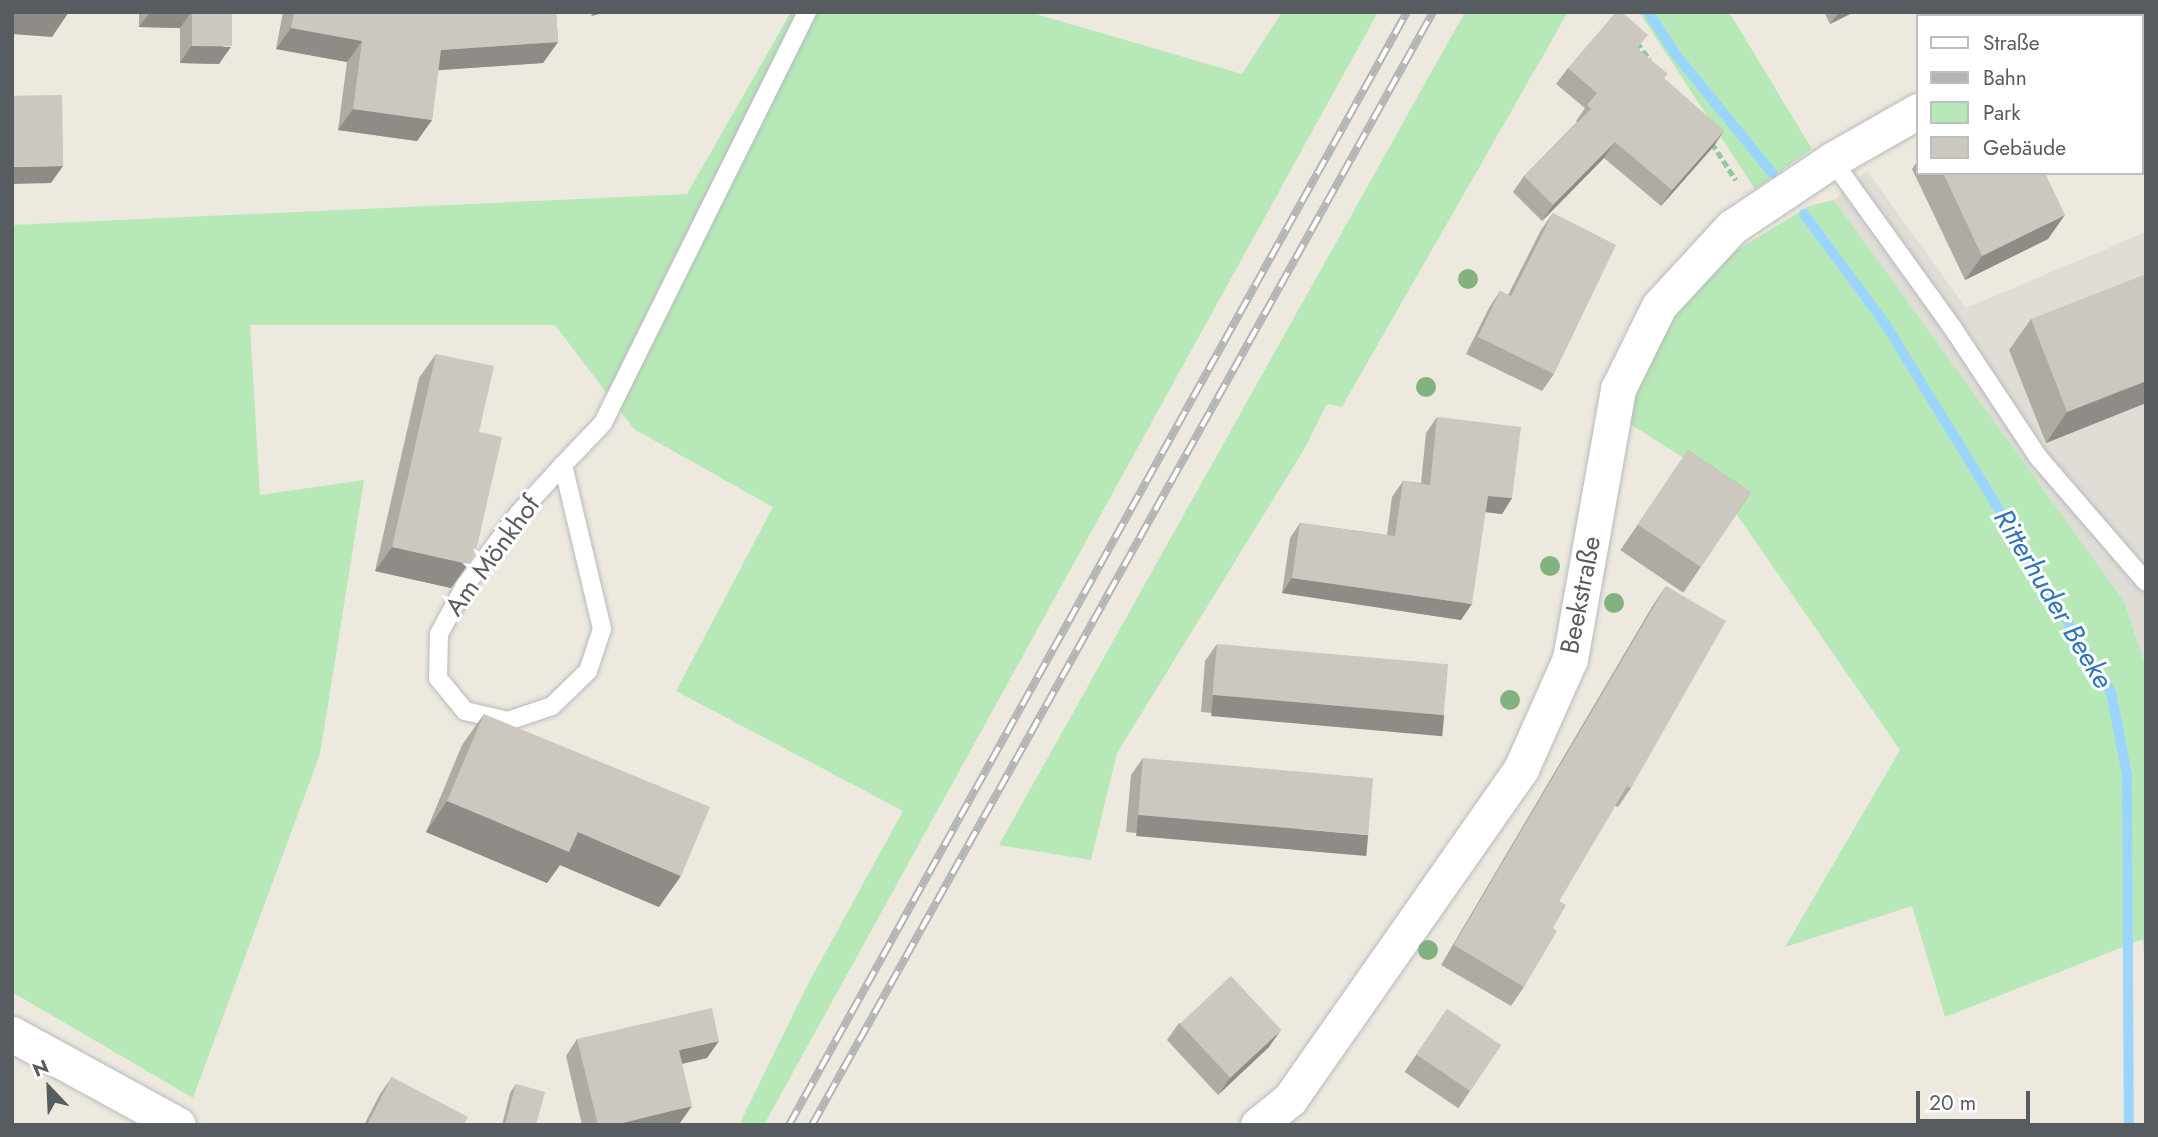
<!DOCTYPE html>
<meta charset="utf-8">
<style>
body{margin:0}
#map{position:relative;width:2158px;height:1137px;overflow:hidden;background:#ede9de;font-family:Jost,sans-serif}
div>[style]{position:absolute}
.industrial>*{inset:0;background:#e0dcd6}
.green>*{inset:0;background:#b7e8b7}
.stream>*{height:10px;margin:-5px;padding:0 5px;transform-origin:5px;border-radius:5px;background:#9bd5ff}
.path>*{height:4.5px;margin-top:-2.25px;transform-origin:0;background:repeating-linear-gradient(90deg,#8fc99f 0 7px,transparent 0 10.5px)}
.roads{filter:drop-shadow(0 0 2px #b6babf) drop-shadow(0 0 2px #b6babf)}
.lane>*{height:18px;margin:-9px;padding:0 9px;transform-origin:9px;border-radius:9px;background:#fff}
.street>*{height:35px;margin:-17.5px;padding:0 17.5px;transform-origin:17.5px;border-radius:17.5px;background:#fff}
.rail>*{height:8px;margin-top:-4px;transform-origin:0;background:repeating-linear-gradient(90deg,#fff 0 16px,#b3b4b4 0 32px);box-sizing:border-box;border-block:2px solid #b3b4b4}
.trees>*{width:20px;height:20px;margin:-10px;border-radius:50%;background:#82b27d}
.wall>*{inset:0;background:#afaba4;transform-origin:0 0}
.shaded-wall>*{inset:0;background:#8f8b86;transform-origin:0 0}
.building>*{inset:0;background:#ccc7bf;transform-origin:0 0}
span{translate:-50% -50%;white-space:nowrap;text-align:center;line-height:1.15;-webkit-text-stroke:6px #fff;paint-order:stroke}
.street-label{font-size:26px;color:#575c61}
.water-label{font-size:28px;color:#2f75bb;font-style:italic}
.frame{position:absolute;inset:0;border:14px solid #575c61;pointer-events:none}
.legend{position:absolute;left:1916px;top:14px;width:228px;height:161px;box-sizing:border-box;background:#fff;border:2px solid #bcbec0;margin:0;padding:9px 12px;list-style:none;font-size:21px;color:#575c61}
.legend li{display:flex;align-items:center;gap:14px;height:35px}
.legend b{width:35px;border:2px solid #bcbec0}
.north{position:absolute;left:14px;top:1053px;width:70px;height:70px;-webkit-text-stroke:5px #fff;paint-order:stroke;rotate:337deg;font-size:19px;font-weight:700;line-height:28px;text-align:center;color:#575c61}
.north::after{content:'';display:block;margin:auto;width:24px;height:32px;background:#575c61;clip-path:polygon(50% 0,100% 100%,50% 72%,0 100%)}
.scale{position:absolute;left:1916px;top:1091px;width:114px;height:32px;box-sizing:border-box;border:4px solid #575c61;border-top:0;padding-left:9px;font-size:21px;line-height:24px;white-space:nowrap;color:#575c61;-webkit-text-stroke:5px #fff;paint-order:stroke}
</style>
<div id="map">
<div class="industrial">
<div style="clip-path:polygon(1867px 171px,1966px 308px,2146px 232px,2146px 668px,2124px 601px,1834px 200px)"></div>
</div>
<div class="green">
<div style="clip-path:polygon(791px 12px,1029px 12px,1242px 74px,1282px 12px,1378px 12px,764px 1125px,739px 1125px,807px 986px,903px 811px,676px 691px,773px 507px,634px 429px,555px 325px,250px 325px,260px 495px,364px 480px,320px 754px,193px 1098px,12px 992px,12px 225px,687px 194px)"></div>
<div style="clip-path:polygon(1465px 12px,1568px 12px,1342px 407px,1327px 404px,1306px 446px,1117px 753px,1091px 860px,999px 845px)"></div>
<div style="clip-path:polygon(1639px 12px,1729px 12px,1812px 149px,1755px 189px)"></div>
<div style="clip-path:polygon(1834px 200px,2124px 601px,2146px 668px,2146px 986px,2143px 939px,1945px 1017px,1912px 906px,1785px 947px,1900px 750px,1708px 473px,1627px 422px,1646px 359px,1688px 293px,1739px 249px,1809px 206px)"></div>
</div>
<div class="stream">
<div style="left:1648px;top:12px;width:53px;rotate:56.6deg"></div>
<div style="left:1677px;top:56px;width:151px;rotate:50.9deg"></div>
<div style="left:1804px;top:214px;width:138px;rotate:53.5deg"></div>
<div style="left:1886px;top:325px;width:430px;rotate:58.5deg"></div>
<div style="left:2111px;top:692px;width:85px;rotate:79.1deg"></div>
<div style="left:2127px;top:775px;width:350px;rotate:89.7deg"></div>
</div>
<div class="path">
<div style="left:1637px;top:42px;width:22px;rotate:54deg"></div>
<div style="left:1712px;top:143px;width:44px;rotate:57deg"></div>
</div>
<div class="roads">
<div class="lane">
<div style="left:1832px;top:160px;width:206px;rotate:54.3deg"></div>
<div style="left:1952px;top:327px;width:156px;rotate:56.5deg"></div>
<div style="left:2038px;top:457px;width:165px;rotate:49.2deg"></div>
<div style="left:563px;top:465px;width:169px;rotate:76.6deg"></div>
<div style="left:602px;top:629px;width:44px;rotate:108.4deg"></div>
<div style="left:588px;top:671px;width:50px;rotate:135.8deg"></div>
<div style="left:552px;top:706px;width:46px;rotate:161.2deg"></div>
<div style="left:508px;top:721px;width:44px;rotate:-166.9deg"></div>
<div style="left:465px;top:711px;width:43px;rotate:-129.3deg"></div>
<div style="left:438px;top:678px;width:44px;rotate:-88.7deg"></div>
<div style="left:439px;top:634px;width:55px;rotate:-61.6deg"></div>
<div style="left:465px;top:586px;width:91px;rotate:-53.5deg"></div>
<div style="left:519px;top:513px;width:65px;rotate:-47.5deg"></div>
<div style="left:563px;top:465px;width:58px;rotate:-46.4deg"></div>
<div style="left:603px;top:423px;width:459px;rotate:-63.6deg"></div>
</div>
<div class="street">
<div style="left:2142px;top:32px;width:4px;rotate:-14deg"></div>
<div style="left:12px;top:1034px;width:189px;rotate:28.7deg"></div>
<div style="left:1258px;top:1125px;width:41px;rotate:-39.1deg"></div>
<div style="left:1290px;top:1099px;width:403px;rotate:-55deg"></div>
<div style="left:1521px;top:769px;width:120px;rotate:-66deg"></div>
<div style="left:1570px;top:659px;width:274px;rotate:-79.9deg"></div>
<div style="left:1618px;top:389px;width:93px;rotate:-63.7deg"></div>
<div style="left:1659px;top:306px;width:108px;rotate:-47.3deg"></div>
<div style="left:1732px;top:227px;width:120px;rotate:-33.8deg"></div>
<div style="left:1832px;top:160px;width:99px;rotate:-29.7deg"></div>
</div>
</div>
<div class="rail">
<div style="left:789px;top:1125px;width:1273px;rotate:-60.96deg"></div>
<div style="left:812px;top:1125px;width:1275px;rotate:-60.84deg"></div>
</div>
<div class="trees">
<div style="left:1468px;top:279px"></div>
<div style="left:1426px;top:387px"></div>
<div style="left:1550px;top:566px"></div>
<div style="left:1614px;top:603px"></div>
<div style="left:1510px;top:700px"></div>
<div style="left:1428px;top:950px"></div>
</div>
<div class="wall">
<div style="clip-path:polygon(139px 12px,232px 12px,219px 64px,180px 63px,180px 28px,139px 27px)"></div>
<div style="clip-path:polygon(283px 12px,556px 12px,558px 42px,543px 63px,438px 70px,432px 120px,417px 141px,338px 130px,347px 62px,276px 49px)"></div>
<div style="clip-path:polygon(1824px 12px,1854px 12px,1830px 24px)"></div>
<div style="clip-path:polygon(1638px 49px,1664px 79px,1724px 131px,1713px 147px,1661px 206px,1604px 158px,1542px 221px,1513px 192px,1524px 176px,1577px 122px,1576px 121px,1585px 108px,1556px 84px,1568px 68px)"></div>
<div style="clip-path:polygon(1918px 160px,1918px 173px,2045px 173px,2048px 239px,1965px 280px,1912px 169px)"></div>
<div style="clip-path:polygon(1553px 213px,1554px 374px,1542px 391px,1466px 354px,1489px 308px,1500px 291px,1508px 295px,1541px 230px)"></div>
<div style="clip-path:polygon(2031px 319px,2146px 403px,2046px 443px,2009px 350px)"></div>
<div style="clip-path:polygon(436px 354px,479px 432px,468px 564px,451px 588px,375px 571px,419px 378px)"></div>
<div style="clip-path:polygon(1437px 417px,1512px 498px,1502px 514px,1485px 512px,1461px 620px,1282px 593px,1290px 538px,1300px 523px,1387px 535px,1392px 497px,1403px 481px,1421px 483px,1426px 433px)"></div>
<div style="left:1688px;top:450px;width:76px;height:121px;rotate:34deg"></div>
<div style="clip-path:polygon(1666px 586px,1631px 788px,1618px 807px,1615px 806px,1559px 901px,1553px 928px,1524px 987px,1511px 1006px,1441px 965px,1653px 605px)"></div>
<div style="clip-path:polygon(1217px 644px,1444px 714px,1432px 731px,1201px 712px,1205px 661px)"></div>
<div style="clip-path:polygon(484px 714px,659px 907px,560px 865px,547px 883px,426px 832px,462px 745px)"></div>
<div style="clip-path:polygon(1143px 758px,1356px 854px,1126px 832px,1131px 775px)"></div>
<div style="left:1447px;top:1009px;width:65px;height:76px;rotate:34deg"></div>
<div style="clip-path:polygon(1179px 1023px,1269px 1047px,1218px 1095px,1167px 1040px)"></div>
<div style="clip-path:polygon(577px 1039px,707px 1058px,682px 1064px,680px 1123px,675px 1125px,582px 1125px,566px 1056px)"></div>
<div style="clip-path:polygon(392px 1077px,464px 1125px,364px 1125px,380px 1094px)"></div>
<div style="clip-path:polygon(516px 1084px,536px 1125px,502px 1125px,510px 1093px)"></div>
</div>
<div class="shaded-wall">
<div style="clip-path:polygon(12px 12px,69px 12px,52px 37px,12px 34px)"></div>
<div style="clip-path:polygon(150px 12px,191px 12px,180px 28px,139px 27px)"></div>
<div style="clip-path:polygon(594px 12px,608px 12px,591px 16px)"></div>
<div style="clip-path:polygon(1839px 12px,1854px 12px,1830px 24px)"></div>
<div style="clip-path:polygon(291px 28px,362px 41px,347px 62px,276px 49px)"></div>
<div style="clip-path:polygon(558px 42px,543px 63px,426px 71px,441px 50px)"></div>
<div style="clip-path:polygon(191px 46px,231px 47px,219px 64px,180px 63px)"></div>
<div style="clip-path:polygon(353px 109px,432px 120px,417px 141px,338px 130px)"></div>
<div style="clip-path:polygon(1724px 131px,1713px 147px,1661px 206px,1672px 190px)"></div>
<div style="clip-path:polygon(1615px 142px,1604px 158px,1542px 221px,1553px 205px)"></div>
<div style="clip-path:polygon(63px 166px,51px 183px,12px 184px,12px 167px)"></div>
<div style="clip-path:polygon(2065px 215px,2048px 239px,1965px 280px,1982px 256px)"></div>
<div style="clip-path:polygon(2146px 381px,2146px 403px,2046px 443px,2067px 412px)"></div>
<div style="clip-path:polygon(1488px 496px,1512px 498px,1502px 514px,1477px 511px)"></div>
<div style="clip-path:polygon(392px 547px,468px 564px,451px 588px,375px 571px)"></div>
<div style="clip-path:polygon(1292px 578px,1472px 604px,1461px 620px,1282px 593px)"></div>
<div style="left:1213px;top:695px;width:232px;height:21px;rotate:5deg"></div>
<div style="clip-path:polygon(447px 801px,578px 832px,681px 876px,659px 907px,560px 865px,547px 883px,426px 832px)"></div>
<div style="left:1138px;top:815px;width:231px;height:21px;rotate:5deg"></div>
<div style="clip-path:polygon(1281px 1030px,1269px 1047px,1218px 1095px,1230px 1078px)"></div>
<div style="clip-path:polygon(719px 1041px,707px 1058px,667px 1067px,679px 1050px)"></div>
<div style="clip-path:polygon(692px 1106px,680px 1123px,675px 1125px,614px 1125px)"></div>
</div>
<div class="building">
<div style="left:192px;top:12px;width:40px;height:34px"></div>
<div style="clip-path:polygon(294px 12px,556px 12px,558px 42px,441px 50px,432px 120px,353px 109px,362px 41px,291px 28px)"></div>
<div style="clip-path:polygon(1616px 12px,1622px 12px,1648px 35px,1637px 48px,1668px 74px,1664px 78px,1724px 131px,1672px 190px,1615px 142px,1553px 205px,1524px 176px,1591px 109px,1587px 105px,1597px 93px,1568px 68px)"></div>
<div style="left:62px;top:95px;width:71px;height:50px;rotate:89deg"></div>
<div style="clip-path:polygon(1943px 173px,2045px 173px,2065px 215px,1982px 256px)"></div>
<div style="clip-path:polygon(1553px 213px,1616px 245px,1554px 374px,1478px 337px,1500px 291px,1511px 296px)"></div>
<div style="clip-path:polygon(2146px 274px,2146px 381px,2067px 412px,2031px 319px)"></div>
<div style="clip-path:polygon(436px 354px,494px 366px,479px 432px,502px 437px,476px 551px,468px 564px,392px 547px)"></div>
<div style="clip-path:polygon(1437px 417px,1521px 427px,1512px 498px,1488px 496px,1472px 604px,1292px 578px,1300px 523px,1395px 536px,1403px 481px,1430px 485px)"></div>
<div style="left:1688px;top:450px;width:76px;height:90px;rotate:34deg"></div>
<div style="clip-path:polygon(1666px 586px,1726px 621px,1631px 788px,1627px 786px,1559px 901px,1566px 905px,1553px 928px,1557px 931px,1524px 987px,1454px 945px)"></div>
<div style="left:1217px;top:644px;width:232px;height:51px;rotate:5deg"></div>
<div style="clip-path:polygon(484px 714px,710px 807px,681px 876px,578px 832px,569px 852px,447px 801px)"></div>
<div style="left:1143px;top:758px;width:231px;height:57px;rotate:5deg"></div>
<div style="left:1231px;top:976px;width:74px;height:70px;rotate:47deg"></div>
<div style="clip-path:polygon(712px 1008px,719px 1041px,679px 1050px,692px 1106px,614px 1125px,598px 1125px,577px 1039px)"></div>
<div style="left:1447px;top:1009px;width:65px;height:55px;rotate:34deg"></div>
<div style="clip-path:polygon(392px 1077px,468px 1117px,464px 1125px,367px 1125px)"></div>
<div style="clip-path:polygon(516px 1084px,545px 1092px,536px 1125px,505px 1125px)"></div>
</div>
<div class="street-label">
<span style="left:493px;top:556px;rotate:-54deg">Am Mönkhof</span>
<span style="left:1581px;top:595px;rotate:-79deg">Beekstraße</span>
</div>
<div class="water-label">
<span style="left:2053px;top:599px;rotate:59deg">Ritterhuder Beeke</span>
</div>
<div class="frame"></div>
<ul class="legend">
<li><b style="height:9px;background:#fff"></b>Straße</li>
<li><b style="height:9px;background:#b3b4b4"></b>Bahn</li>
<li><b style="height:19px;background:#b7e8b7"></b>Park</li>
<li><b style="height:19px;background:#ccc7bf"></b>Gebäude</li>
</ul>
<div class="north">N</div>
<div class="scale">20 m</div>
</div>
